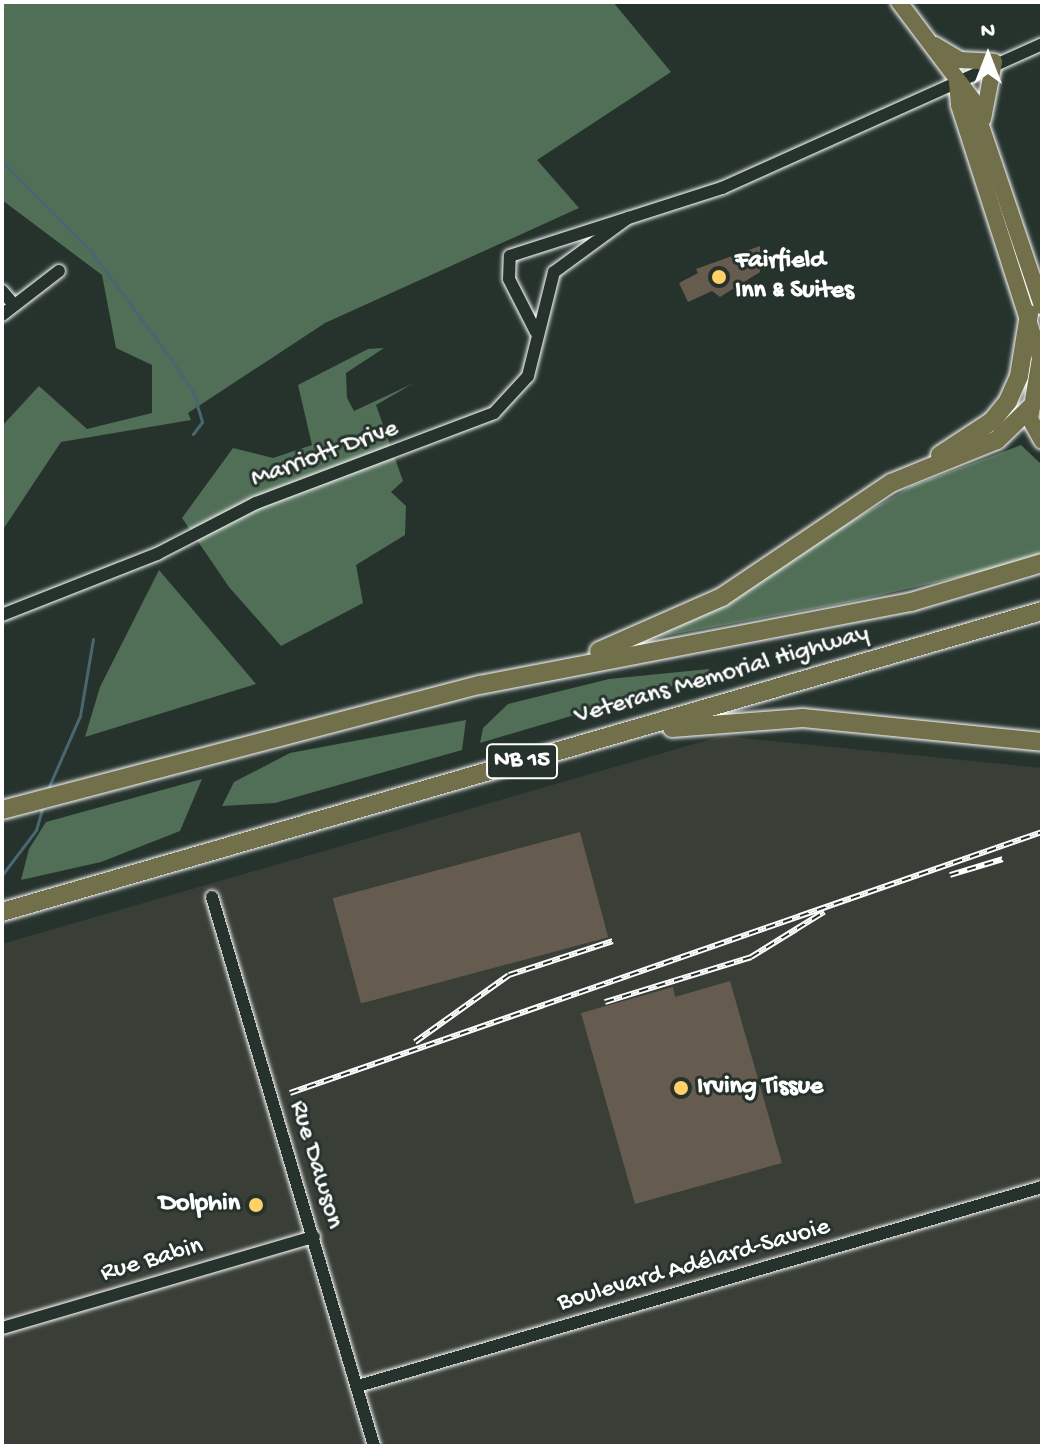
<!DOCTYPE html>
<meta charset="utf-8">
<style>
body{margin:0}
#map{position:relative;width:1044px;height:1448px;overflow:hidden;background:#26332d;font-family:"Gochi Hand",sans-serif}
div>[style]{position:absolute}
.built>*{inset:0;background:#393f37}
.green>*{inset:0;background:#516e57}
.stream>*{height:3px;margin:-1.5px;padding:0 1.5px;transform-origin:1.5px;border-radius:1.5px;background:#496770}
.building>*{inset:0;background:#655c4f;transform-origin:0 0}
.roads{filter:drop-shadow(0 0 2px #fff) drop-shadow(0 0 2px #fff)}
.minor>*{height:12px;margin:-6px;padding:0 6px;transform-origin:6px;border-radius:6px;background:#26332d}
.major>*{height:16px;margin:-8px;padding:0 8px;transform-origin:8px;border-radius:8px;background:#71704a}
.highway>*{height:18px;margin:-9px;padding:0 9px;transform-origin:9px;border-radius:9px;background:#71704a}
.rail>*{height:6px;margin-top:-3px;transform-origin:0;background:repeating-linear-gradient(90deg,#26332d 0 9px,#fff 0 18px);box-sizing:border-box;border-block:2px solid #fff}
.dots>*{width:22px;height:22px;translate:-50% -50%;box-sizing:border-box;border:4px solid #26332d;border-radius:50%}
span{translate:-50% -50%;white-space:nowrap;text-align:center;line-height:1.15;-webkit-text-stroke:6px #26332d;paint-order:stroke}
.shield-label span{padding:2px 6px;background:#26332d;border:2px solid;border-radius:6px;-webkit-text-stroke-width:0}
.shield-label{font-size:24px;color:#fff;font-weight:700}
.poi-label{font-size:26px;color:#fff;font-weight:700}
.left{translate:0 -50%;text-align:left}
.right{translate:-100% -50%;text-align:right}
.street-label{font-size:26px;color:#fff}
.frame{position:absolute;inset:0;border:4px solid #fff;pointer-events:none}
.north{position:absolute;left:948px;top:16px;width:80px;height:80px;-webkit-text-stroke:6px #26332d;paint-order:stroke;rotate:0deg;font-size:22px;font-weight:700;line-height:32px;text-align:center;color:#fff}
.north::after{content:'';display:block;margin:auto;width:28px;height:36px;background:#fff;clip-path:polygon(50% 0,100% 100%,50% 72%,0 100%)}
</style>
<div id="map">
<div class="built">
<div style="clip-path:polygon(722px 736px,1042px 768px,1042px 1446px,2px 1446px,2px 944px)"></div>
</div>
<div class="green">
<div style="clip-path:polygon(2px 2px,613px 2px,671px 72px,537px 160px,579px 208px,325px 323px,188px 413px,191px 420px,61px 442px,2px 531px,2px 426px,39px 386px,87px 429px,152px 413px,152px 365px,116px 348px,102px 275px,2px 200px)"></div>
<div style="clip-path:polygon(384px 348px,346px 373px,347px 398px,354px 411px,414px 383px,376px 405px,403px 481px,391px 492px,406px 506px,405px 535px,356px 565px,363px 603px,281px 646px,229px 587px,182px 518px,233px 448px,273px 458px,312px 445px,298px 385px,368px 349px)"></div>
<div style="clip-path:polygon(1021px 445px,1042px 465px,1042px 558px,850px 602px,648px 639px,912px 486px)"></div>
<div style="clip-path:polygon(159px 570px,256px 684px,85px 737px,100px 687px)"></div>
<div style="clip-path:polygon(709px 669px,709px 675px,480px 743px,483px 728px,508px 704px,609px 679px)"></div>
<div style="clip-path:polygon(466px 720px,462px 750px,275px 803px,222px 806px,234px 782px,290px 753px)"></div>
<div style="clip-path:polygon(202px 779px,180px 831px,101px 862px,21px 880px,29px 849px,46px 822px)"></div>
</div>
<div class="stream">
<div style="left:2px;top:161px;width:130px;rotate:45.6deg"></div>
<div style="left:93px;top:254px;width:131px;rotate:53.4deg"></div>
<div style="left:171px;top:359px;width:40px;rotate:56deg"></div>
<div style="left:193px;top:392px;width:31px;rotate:73deg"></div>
<div style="left:202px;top:422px;width:15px;rotate:127deg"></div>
<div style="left:47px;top:791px;width:82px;rotate:-66.3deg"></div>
<div style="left:80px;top:716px;width:78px;rotate:-80.4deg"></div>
<div style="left:2px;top:875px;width:56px;rotate:-52.9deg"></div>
<div style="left:36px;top:830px;width:25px;rotate:-74deg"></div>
</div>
<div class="building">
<div style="clip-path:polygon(760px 246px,760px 272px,720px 297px,712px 291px,688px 302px,679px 283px,698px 273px,696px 269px)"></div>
<div style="left:580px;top:832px;width:109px;height:256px;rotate:75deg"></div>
<div style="clip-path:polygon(730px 981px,782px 1163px,635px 1204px,581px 1013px,673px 987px,675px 997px)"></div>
</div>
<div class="roads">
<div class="minor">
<div style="left:2px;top:291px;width:18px;rotate:49deg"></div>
<div style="left:2px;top:315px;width:72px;rotate:-37.7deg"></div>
<div style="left:536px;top:332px;width:59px;rotate:-117deg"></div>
<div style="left:509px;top:279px;width:23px;rotate:-88deg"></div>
<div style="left:510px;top:256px;width:223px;rotate:-17.8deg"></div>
<div style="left:722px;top:188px;width:351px;rotate:-24.2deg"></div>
<div style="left:2px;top:615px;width:167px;rotate:-21.5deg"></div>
<div style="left:157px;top:554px;width:111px;rotate:-27.3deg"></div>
<div style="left:256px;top:503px;width:254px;rotate:-20.7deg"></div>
<div style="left:494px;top:413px;width:50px;rotate:-47.4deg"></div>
<div style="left:528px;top:376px;width:107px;rotate:-76deg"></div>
<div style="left:554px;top:272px;width:92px;rotate:-36.1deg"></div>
<div style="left:212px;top:897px;width:572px;rotate:73.56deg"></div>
<div style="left:2px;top:1328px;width:325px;rotate:-16.3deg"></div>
<div style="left:358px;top:1386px;width:712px;rotate:-16.22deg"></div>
</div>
<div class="major">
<div style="left:899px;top:2px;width:121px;rotate:53deg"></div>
<div style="left:972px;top:99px;width:219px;rotate:71.3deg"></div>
<div style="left:935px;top:45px;width:29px;rotate:31deg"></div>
<div style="left:960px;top:60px;width:34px;rotate:3deg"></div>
<div style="left:994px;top:62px;width:58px;rotate:100.9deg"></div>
<div style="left:957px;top:82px;width:23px;rotate:85deg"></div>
<div style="left:959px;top:105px;width:266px;rotate:72.2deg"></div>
<div style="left:1040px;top:358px;width:62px;rotate:99.3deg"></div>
<div style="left:1030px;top:419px;width:25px;rotate:61deg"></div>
</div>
<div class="highway">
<div style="left:940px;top:455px;width:62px;rotate:-33.2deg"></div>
<div style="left:992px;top:421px;width:26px;rotate:-51deg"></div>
<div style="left:1008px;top:401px;width:27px;rotate:-66deg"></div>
<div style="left:1019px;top:376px;width:63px;rotate:-80.8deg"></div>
<div style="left:599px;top:651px;width:134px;rotate:-23.7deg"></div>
<div style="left:722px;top:597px;width:204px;rotate:-34deg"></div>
<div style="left:891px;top:483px;width:114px;rotate:-22.1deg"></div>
<div style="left:997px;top:440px;width:47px;rotate:-44.1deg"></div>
<div style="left:672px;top:728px;width:131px;rotate:-4.4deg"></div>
<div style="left:803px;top:718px;width:240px;rotate:5.7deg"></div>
<div style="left:2px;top:810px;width:494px;rotate:-14.7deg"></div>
<div style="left:480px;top:685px;width:439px;rotate:-10.9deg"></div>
<div style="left:911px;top:602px;width:137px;rotate:-16.6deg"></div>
<div style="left:2px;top:912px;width:1083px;rotate:-16.14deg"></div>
</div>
</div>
<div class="rail">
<div style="left:950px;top:875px;width:55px;rotate:-16.8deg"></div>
<div style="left:605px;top:1002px;width:153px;rotate:-17.1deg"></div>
<div style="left:751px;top:957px;width:86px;rotate:-31.7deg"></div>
<div style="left:415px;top:1042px;width:115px;rotate:-35.5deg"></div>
<div style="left:509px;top:975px;width:109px;rotate:-18.1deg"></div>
<div style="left:290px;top:1093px;width:796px;rotate:-19.14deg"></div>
</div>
<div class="dots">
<div style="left:719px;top:277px;background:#ffd166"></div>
<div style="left:681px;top:1088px;background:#ffd166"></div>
<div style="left:256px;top:1205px;background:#ffd166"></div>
</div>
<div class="shield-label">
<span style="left:522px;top:761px">NB 15</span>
</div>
<div class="poi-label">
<span class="left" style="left:735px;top:277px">Fairfield<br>Inn &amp; Suites</span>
<span class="left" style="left:697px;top:1088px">Irving Tissue</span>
<span class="right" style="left:240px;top:1205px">Dolphin</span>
</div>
<div class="street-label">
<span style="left:325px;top:455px;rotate:-20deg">Marriott Drive</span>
<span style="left:722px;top:676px;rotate:-16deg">Veterans Memorial Highway</span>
<span style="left:315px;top:1165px;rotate:73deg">Rue Dawson</span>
<span style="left:152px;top:1261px;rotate:-16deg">Rue Babin</span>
<span style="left:694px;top:1266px;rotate:-16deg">Boulevard Adélard-Savoie</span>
</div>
<div class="frame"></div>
<div class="north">N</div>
</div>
